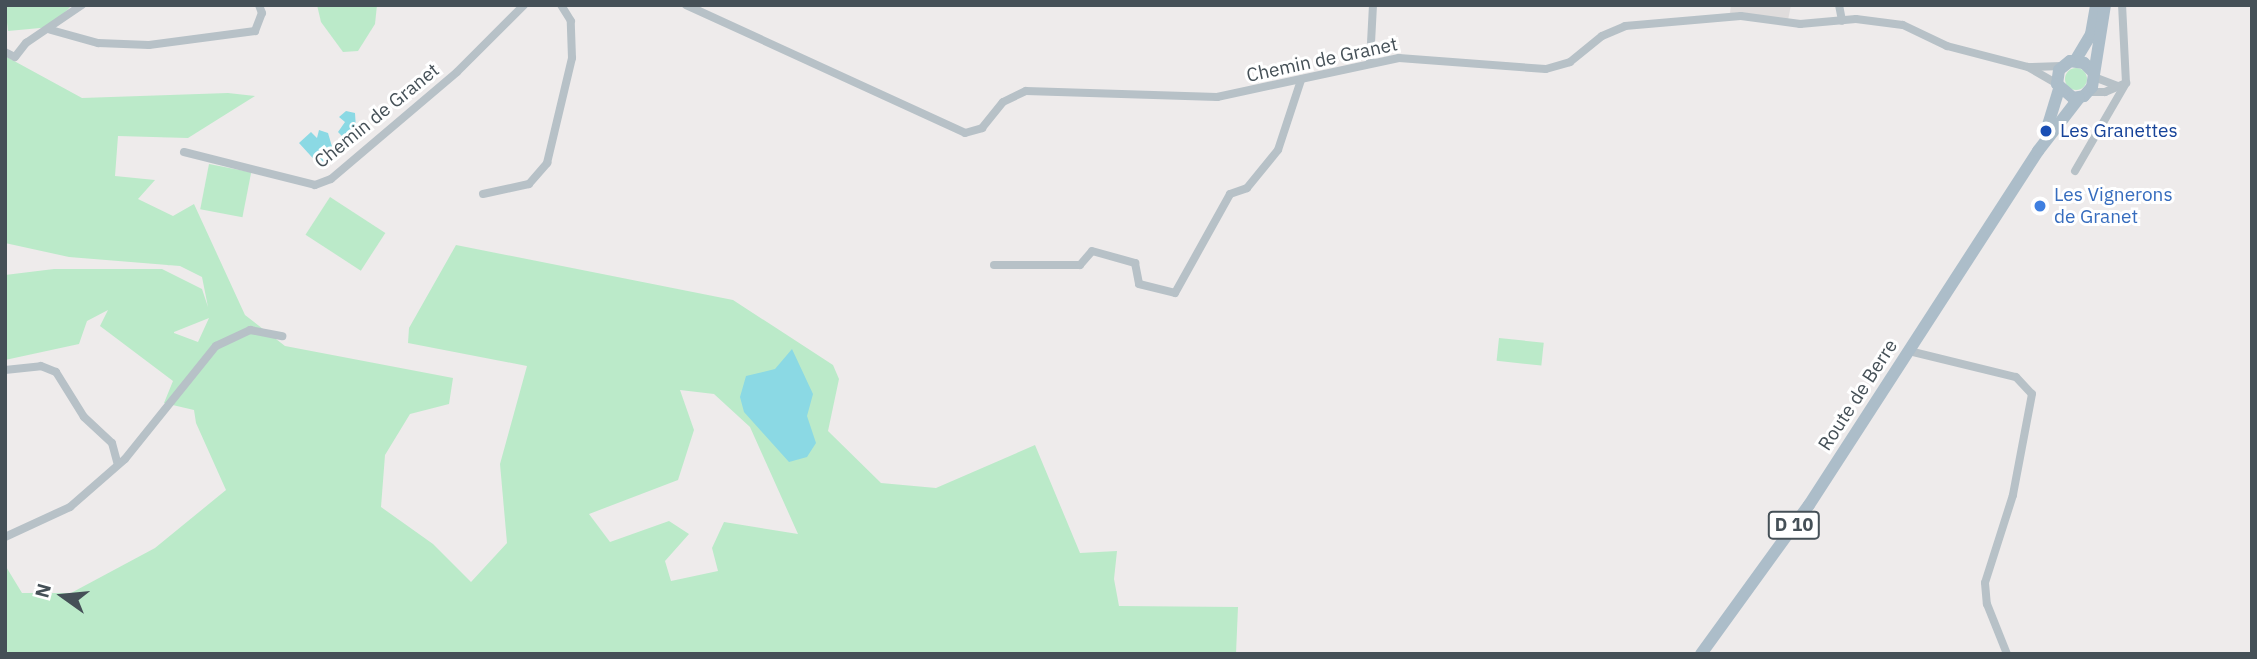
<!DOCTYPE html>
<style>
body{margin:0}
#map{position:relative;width:2257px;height:659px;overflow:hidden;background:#eeebeb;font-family:"IBM Plex Sans",sans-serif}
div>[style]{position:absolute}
.education>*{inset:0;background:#dfdcdc}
.green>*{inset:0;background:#bbeac9;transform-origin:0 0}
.round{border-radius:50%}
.water>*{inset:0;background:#8bd9e4}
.minor>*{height:8px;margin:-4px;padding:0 4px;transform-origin:4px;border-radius:4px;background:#b7c1c7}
.primary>*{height:12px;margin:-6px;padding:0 6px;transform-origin:6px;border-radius:6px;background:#acbdc9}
.dots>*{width:19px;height:19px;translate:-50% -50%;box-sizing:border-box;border:4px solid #fff;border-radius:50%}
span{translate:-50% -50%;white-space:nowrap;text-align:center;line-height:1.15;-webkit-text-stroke:6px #fff;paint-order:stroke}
.shield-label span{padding:2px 5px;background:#fff;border:2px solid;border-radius:5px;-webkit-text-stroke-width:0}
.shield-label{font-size:18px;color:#455057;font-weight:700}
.street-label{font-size:19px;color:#455057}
.transit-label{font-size:19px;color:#164399}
.left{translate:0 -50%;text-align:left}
.shop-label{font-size:19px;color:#366cbe}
.frame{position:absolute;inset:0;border:7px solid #455057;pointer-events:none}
.north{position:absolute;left:28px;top:561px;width:70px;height:70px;-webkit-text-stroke:5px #fff;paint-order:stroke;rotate:285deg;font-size:19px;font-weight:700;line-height:28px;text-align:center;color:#455057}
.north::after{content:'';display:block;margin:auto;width:24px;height:32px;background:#455057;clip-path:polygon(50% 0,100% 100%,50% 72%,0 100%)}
</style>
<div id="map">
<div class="education">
<div style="clip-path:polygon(1731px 5px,1791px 5px,1788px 20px,1730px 13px)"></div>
</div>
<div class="green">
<div style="clip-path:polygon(5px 5px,72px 5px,51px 27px,8px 31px)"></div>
<div style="clip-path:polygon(317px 5px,377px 5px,375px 24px,358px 51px,343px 52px,321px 22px)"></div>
<div style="clip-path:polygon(evenodd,5px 56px,82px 98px,228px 93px,255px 96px,188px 138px,118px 136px,115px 176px,155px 180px,138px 199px,173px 216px,194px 204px,245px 315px,285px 346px,453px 378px,449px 404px,410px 414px,385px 455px,381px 507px,433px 544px,471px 582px,507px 543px,500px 464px,527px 366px,408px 343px,409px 328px,456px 245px,733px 300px,833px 365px,839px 379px,828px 431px,881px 483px,936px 488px,1035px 445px,1080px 553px,1117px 551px,1114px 579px,1119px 606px,1238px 607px,1236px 654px,5px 654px,5px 565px,22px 593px,71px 593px,155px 548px,226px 490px,196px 423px,194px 410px,164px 403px,173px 381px,100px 326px,108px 310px,87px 321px,79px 344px,5px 360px,5px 275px,54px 269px,162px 269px,202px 289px,208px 307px,202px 277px,180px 266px,69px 257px,5px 243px,5px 56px,209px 318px,198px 342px,174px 333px,174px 332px,209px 318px,5px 56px,680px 390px,714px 394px,750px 427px,798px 534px,724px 522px,712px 548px,718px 571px,671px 581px,665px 561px,689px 534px,669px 521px,610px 542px,589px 514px,678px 480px,694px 430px,680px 390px)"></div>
<div class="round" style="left:2065px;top:68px;width:22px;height:22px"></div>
<div style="left:209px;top:164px;width:43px;height:46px;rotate:11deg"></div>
<div style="left:330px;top:197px;width:66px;height:45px;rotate:33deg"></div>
<div style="left:1499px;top:338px;width:45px;height:23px;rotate:6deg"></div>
</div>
<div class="water">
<div style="clip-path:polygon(346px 111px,355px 113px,356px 129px,343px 137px,338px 132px,345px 122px,339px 117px)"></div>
<div style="clip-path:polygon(319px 130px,328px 133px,333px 150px,320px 166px,299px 143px,311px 132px,317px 138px)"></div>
<div style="clip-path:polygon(792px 349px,813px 394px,807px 416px,816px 443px,807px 457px,789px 462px,744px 412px,740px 397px,746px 376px,775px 369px)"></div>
</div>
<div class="minor">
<div style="left:686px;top:5px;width:307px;rotate:24.6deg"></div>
<div style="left:965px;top:133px;width:18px;rotate:-16deg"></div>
<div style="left:982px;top:128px;width:33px;rotate:-51deg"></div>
<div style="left:1003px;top:102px;width:25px;rotate:-26deg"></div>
<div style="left:1026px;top:91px;width:191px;rotate:1.8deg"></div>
<div style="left:1217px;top:97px;width:186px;rotate:-12.1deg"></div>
<div style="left:1399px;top:58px;width:147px;rotate:4.3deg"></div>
<div style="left:1546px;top:69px;width:25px;rotate:-16deg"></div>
<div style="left:1570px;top:62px;width:41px;rotate:-39.1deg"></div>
<div style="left:1602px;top:36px;width:25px;rotate:-23deg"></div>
<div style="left:1625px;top:26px;width:116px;rotate:-4.9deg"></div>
<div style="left:1741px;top:16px;width:60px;rotate:7.7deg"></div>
<div style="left:1800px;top:24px;width:56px;rotate:-5.1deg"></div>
<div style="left:1856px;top:19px;width:47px;rotate:7.3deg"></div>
<div style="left:1903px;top:25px;width:49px;rotate:25.5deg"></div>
<div style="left:1947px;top:46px;width:84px;rotate:14.5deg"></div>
<div style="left:2028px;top:67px;width:34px;rotate:30deg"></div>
<div style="left:1839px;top:5px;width:16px;rotate:79deg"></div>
<div style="left:51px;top:30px;width:49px;rotate:15.5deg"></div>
<div style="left:98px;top:43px;width:51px;rotate:2.2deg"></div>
<div style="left:149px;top:45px;width:107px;rotate:-7.5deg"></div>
<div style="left:255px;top:31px;width:19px;rotate:-69deg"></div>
<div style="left:262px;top:13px;width:9px;rotate:-111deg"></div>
<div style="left:5px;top:52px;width:11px;rotate:27deg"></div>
<div style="left:15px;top:57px;width:18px;rotate:-52deg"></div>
<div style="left:26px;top:43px;width:68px;rotate:-34.2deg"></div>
<div style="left:1370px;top:62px;width:57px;rotate:-87deg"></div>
<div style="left:2031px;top:67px;width:31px;rotate:-2deg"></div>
<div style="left:2094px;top:77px;width:26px;rotate:21deg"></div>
<div style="left:2089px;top:92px;width:16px"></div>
<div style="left:2105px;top:92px;width:23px;rotate:-23deg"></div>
<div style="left:2126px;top:83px;width:78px;rotate:-92.9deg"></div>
<div style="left:184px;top:152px;width:135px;rotate:14.1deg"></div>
<div style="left:315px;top:185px;width:17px;rotate:-21deg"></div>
<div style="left:331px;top:179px;width:165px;rotate:-40.3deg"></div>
<div style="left:457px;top:72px;width:95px;rotate:-45deg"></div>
<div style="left:2075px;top:171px;width:102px;rotate:-59.9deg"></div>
<div style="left:483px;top:194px;width:47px;rotate:-12.3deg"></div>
<div style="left:529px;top:184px;width:28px;rotate:-49deg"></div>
<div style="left:547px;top:163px;width:108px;rotate:-76.6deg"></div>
<div style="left:572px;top:58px;width:37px;rotate:-92deg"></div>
<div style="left:571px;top:21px;width:19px;rotate:-122deg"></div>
<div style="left:994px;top:265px;width:86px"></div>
<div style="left:1080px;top:265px;width:18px;rotate:-49deg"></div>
<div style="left:1092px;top:251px;width:45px;rotate:15.6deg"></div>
<div style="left:1135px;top:263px;width:21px;rotate:79deg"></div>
<div style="left:1139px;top:284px;width:37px;rotate:14deg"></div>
<div style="left:1175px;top:293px;width:113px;rotate:-60.9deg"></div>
<div style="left:1230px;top:194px;width:18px;rotate:-19deg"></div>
<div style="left:1247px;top:188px;width:49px;rotate:-50.8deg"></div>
<div style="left:1278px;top:150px;width:74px;rotate:-71.8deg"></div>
<div style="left:1909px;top:351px;width:110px;rotate:13.7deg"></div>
<div style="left:2016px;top:377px;width:23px;rotate:47deg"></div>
<div style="left:2032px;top:394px;width:103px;rotate:100.7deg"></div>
<div style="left:2013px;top:495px;width:92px;rotate:107.7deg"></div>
<div style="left:1985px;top:583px;width:21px;rotate:85deg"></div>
<div style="left:1987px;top:604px;width:54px;rotate:68.2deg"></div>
<div style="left:5px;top:370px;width:36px;rotate:-6deg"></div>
<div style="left:41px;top:366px;width:16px;rotate:22deg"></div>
<div style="left:56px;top:372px;width:53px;rotate:58.1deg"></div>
<div style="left:84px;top:417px;width:38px;rotate:43deg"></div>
<div style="left:112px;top:443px;width:20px;rotate:75deg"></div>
<div style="left:5px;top:537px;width:72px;rotate:-24.8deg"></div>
<div style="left:70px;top:507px;width:73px;rotate:-41.1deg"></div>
<div style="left:125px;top:459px;width:145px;rotate:-51.2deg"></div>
<div style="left:216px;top:346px;width:38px;rotate:-25deg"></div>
<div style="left:250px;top:330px;width:33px;rotate:11deg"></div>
</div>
<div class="primary">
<div style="left:2075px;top:61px;width:31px;rotate:-59deg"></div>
<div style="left:2091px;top:34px;width:29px;rotate:-80deg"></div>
<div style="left:2093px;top:72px;width:13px;rotate:-135deg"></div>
<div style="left:2084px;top:63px;width:14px;rotate:-172deg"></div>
<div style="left:2070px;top:61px;width:14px;rotate:141deg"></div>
<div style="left:2059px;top:70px;width:14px;rotate:98deg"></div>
<div style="left:2057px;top:84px;width:21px;rotate:41deg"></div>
<div style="left:2073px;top:98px;width:11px;rotate:-10deg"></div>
<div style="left:2084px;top:96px;width:12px;rotate:-48deg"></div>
<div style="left:2092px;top:87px;width:83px;rotate:-81deg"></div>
<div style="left:2048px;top:125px;width:38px;rotate:-73deg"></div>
<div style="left:1701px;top:654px;width:184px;rotate:-54.1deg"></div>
<div style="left:1809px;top:505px;width:422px;rotate:-57.1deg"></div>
<div style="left:2038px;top:151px;width:67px;rotate:-52.3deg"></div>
</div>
<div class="dots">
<div style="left:2046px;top:131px;background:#1a4fb4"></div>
<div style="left:2040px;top:206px;background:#3f7fe0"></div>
</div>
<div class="shield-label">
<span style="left:1794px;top:525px">D 10</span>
</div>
<div class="street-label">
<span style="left:1322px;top:60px;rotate:-12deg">Chemin de Granet</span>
<span style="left:377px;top:116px;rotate:-39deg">Chemin de Granet</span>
<span style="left:1858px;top:395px;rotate:-57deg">Route de Berre</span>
</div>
<div class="transit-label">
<span class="left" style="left:2060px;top:131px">Les Granettes</span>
</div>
<div class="shop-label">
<span class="left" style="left:2054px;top:206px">Les Vignerons<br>de Granet</span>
</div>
<div class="frame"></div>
<div class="north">N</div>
</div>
